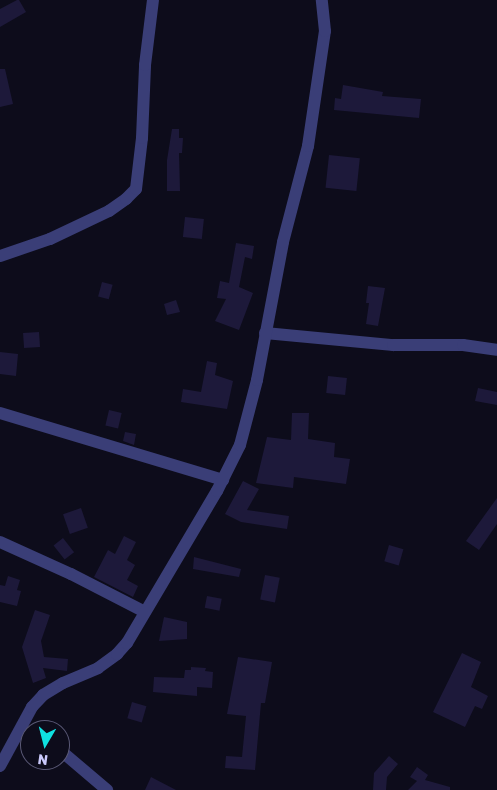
<!DOCTYPE html>
<style>
body{margin:0}
#map{position:relative;width:497px;height:790px;overflow:hidden;background:#0d0c1b;font-family:Rubik,sans-serif}
div>[style]{position:absolute}
.building>*{inset:0;background:#1d193a;transform-origin:0 0}
.minor>*{height:12px;margin:-6px;padding:0 6px;transform-origin:6px;border-radius:6px;background:#3a3e77}
span{translate:-50% -50%;white-space:nowrap;text-align:center;line-height:1.15;-webkit-text-stroke:4px #0d0c1b;paint-order:stroke}
.north{position:absolute;left:20px;top:720px;width:50px;height:50px;box-sizing:border-box;background:#0d0c1b;border:1px solid #595875;border-radius:50%;rotate:188deg;font-size:14px;font-weight:700;line-height:20px;text-align:center;color:#cac9fb}
.north::after{content:'';display:block;margin:auto;width:18px;height:22px;background:#0fe1e1;clip-path:polygon(50% 0,100% 100%,50% 72%,0 100%)}
</style>
<div id="map">
<div class="building">
<div style="clip-path:polygon(17px 0,19px 0,26px 12px,0 27px,0 9px)"></div>
<div style="clip-path:polygon(0 69px,5px 69px,13px 104px,0 107px)"></div>
<div style="clip-path:polygon(343px 85px,383px 92px,382px 96px,421px 99px,419px 118px,334px 110px,335px 98px,341px 99px)"></div>
<div style="clip-path:polygon(172px 129px,179px 129px,179px 138px,183px 138px,182px 153px,179px 153px,180px 191px,167px 191px,167px 160px)"></div>
<div style="left:329px;top:155px;width:31px;height:33px;rotate:6deg"></div>
<div style="left:185px;top:217px;width:19px;height:20px;rotate:6deg"></div>
<div style="clip-path:polygon(236px 243px,254px 246px,252px 259px,245px 257px,239px 287px,253px 293px,239px 330px,215px 321px,226px 299px,217px 298px,220px 281px,229px 283px)"></div>
<div style="left:102px;top:282px;width:11px;height:15px;rotate:15deg"></div>
<div style="clip-path:polygon(368px 286px,385px 288px,378px 326px,366px 324px,369px 303px,366px 303px)"></div>
<div style="clip-path:polygon(176px 300px,180px 312px,167px 315px,164px 304px)"></div>
<div style="left:39px;top:332px;width:15px;height:16px;rotate:86deg"></div>
<div style="clip-path:polygon(0 352px,18px 354px,16px 376px,0 374px)"></div>
<div style="clip-path:polygon(207px 361px,217px 363px,215px 375px,233px 381px,227px 409px,181px 402px,183px 389px,201px 392px)"></div>
<div style="left:328px;top:376px;width:19px;height:17px;rotate:6deg"></div>
<div style="clip-path:polygon(478px 388px,497px 392px,497px 405px,475px 401px)"></div>
<div style="left:109px;top:410px;width:13px;height:16px;rotate:13deg"></div>
<div style="clip-path:polygon(292px 413px,309px 413px,308px 439px,335px 443px,334px 457px,350px 459px,346px 484px,294px 477px,293px 488px,256px 483px,267px 437px,291px 440px)"></div>
<div style="clip-path:polygon(125px 432px,136px 434px,134px 445px,123px 441px)"></div>
<div style="clip-path:polygon(243px 481px,259px 489px,247px 510px,289px 516px,287px 529px,241px 522px,225px 514px)"></div>
<div style="clip-path:polygon(497px 498px,497px 524px,479px 550px,466px 541px)"></div>
<div style="left:81px;top:508px;width:21px;height:19px;rotate:71deg"></div>
<div style="clip-path:polygon(124px 536px,136px 542px,127px 560px,135px 565px,127px 580px,138px 586px,133px 597px,94px 577px,108px 550px,115px 554px)"></div>
<div style="left:63px;top:538px;width:18px;height:12px;rotate:52deg"></div>
<div style="left:389px;top:545px;width:15px;height:17px;rotate:16deg"></div>
<div style="clip-path:polygon(194px 557px,241px 569px,239px 577px,193px 569px)"></div>
<div style="left:265px;top:575px;width:15px;height:25px;rotate:11deg"></div>
<div style="clip-path:polygon(8px 576px,20px 580px,17px 590px,21px 591px,17px 606px,0 602px,0 585px,5px 586px)"></div>
<div style="left:207px;top:596px;width:15px;height:12px;rotate:11deg"></div>
<div style="clip-path:polygon(35px 610px,50px 615px,41px 641px,44px 657px,68px 659px,67px 671px,43px 668px,46px 678px,33px 683px,22px 647px)"></div>
<div style="clip-path:polygon(164px 617px,187px 622px,187px 639px,159px 641px)"></div>
<div style="clip-path:polygon(462px 653px,481px 662px,471px 687px,488px 696px,482px 709px,475px 706px,465px 727px,433px 712px)"></div>
<div style="clip-path:polygon(238px 657px,272px 662px,265px 703px,261px 703px,255px 770px,225px 768px,226px 756px,242px 757px,246px 716px,227px 714px)"></div>
<div style="clip-path:polygon(191px 667px,206px 668px,205px 671px,213px 672px,212px 688px,197px 687px,197px 696px,153px 692px,154px 677px,184px 678px,185px 670px,191px 670px)"></div>
<div style="left:132px;top:702px;width:15px;height:17px;rotate:16deg"></div>
<div style="clip-path:polygon(389px 756px,398px 764px,387px 777px,386px 790px,373px 790px,374px 773px)"></div>
<div style="clip-path:polygon(417px 767px,428px 775px,425px 780px,450px 787px,450px 790px,408px 790px,417px 781px,410px 777px)"></div>
<div style="clip-path:polygon(151px 777px,176px 790px,145px 790px)"></div>
</div>
<div class="minor">
<div style="left:0;top:256px;width:53px;rotate:-18.8deg"></div>
<div style="left:50px;top:239px;width:65px;rotate:-25.4deg"></div>
<div style="left:109px;top:211px;width:21px;rotate:-35deg"></div>
<div style="left:126px;top:199px;width:14px;rotate:-45deg"></div>
<div style="left:136px;top:189px;width:51px;rotate:-83.3deg"></div>
<div style="left:142px;top:138px;width:73px;rotate:-87.6deg"></div>
<div style="left:145px;top:65px;width:65px;rotate:-83deg"></div>
<div style="left:265px;top:333px;width:129px;rotate:5.4deg"></div>
<div style="left:393px;top:345px;width:70px"></div>
<div style="left:463px;top:345px;width:34px;rotate:8deg"></div>
<div style="left:0;top:413px;width:233px;rotate:16.7deg"></div>
<div style="left:0;top:542px;width:78px;rotate:24.3deg"></div>
<div style="left:71px;top:574px;width:83px;rotate:27.2deg"></div>
<div style="left:60px;top:750px;width:62px;rotate:40.4deg"></div>
<div style="left:0;top:766px;width:67px;rotate:-61.5deg"></div>
<div style="left:32px;top:707px;width:16px;rotate:-47deg"></div>
<div style="left:43px;top:695px;width:23px;rotate:-31deg"></div>
<div style="left:63px;top:683px;width:38px;rotate:-23deg"></div>
<div style="left:98px;top:668px;width:24px;rotate:-36deg"></div>
<div style="left:117px;top:654px;width:15px;rotate:-48deg"></div>
<div style="left:127px;top:643px;width:177px;rotate:-59.4deg"></div>
<div style="left:217px;top:491px;width:51px;rotate:-63.4deg"></div>
<div style="left:240px;top:445px;width:67px;rotate:-75.3deg"></div>
<div style="left:257px;top:380px;width:140px;rotate:-79.3deg"></div>
<div style="left:283px;top:242px;width:99px;rotate:-75.4deg"></div>
<div style="left:308px;top:146px;width:116px;rotate:-81.6deg"></div>
<div style="left:325px;top:31px;width:31px;rotate:-96deg"></div>
</div>
<div class="north">N</div>
</div>
